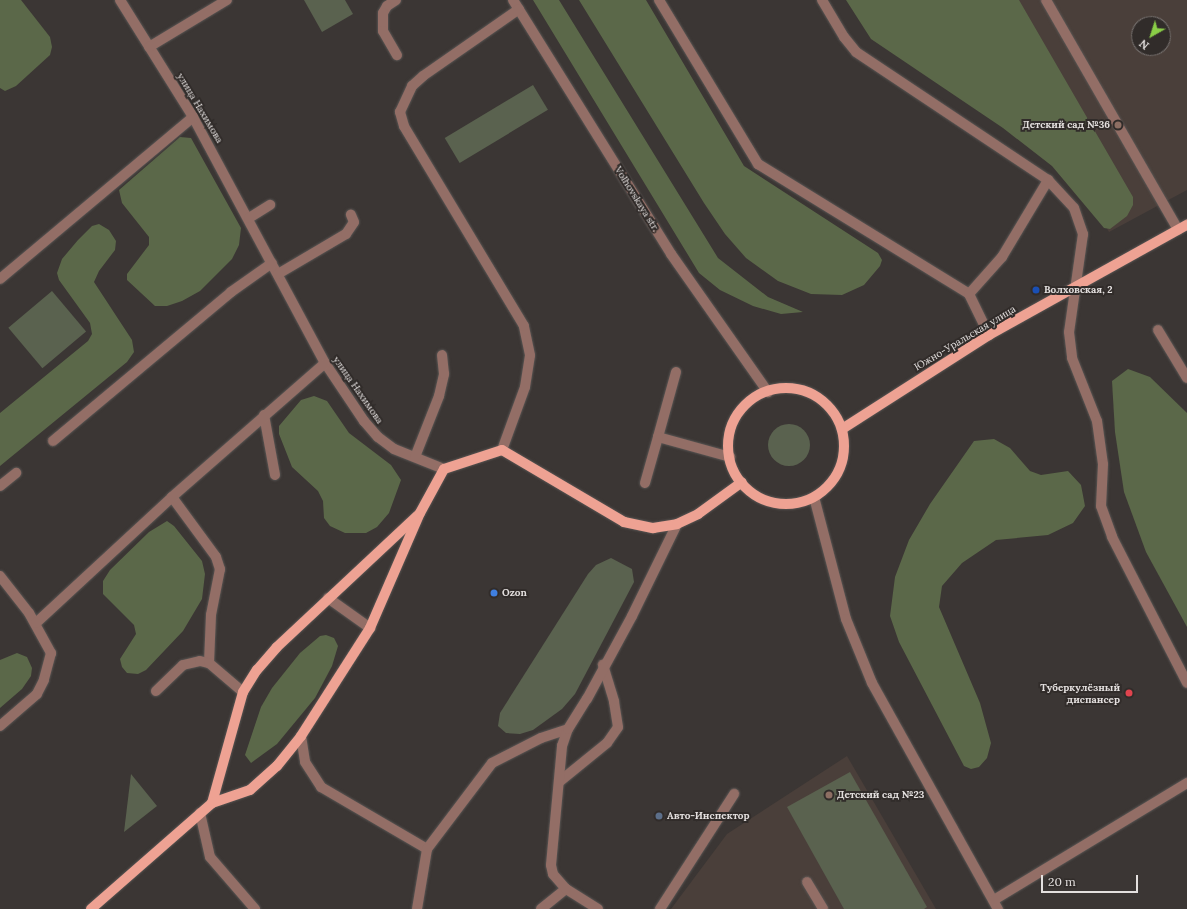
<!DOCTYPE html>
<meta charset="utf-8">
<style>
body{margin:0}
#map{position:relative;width:1187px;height:909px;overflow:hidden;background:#3b3634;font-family:Lora,serif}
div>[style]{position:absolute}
.built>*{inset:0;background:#4a3f3a}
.green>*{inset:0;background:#5a624f;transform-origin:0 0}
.round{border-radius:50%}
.forest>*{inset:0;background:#5b6849}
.roads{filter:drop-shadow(0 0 1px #595553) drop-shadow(0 0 1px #595553)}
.minor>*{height:10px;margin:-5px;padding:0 5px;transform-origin:5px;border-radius:5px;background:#936e66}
.major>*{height:10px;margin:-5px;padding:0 5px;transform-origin:5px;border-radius:5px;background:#eea293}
.major>.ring{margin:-5px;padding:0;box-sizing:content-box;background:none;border:10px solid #eea293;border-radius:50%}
.dots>*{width:11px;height:11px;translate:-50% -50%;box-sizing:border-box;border:2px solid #312c2a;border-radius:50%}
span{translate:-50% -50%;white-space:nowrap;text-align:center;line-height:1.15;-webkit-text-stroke:4px #312c2a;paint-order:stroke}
.street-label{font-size:10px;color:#e4e0df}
.poi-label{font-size:10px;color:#e4e0df;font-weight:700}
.right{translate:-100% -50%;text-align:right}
.left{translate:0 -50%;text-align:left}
.north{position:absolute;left:1131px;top:16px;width:40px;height:40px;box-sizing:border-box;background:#312c2a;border:1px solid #797472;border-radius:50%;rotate:219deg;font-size:11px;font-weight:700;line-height:16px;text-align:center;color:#e4e0df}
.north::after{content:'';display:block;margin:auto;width:14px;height:18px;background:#8ace47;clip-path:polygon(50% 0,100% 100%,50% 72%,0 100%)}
.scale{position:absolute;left:1041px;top:875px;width:97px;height:18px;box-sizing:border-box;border:2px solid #e4e0df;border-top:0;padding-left:5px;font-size:12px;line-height:14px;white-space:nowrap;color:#e4e0df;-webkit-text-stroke:3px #312c2a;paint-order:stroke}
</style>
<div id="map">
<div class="built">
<div style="clip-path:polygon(evenodd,977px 0,1187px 0,1187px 190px,1109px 232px,977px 0,1139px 24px,1163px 24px,1163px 48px,1139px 48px,1139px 24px)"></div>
<div style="clip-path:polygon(847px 756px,936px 909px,671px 909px,727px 834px)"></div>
</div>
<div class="green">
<div style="clip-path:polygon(304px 0,345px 0,353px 14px,322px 32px)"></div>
<div style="left:533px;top:85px;width:29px;height:103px;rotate:59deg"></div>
<div style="left:52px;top:291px;width:53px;height:57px;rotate:50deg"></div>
<div class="round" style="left:768px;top:424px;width:42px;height:42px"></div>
<div style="clip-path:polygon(611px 558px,632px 569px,634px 582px,575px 694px,562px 709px,533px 730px,520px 734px,506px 733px,498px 726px,500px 713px,588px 574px,596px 565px)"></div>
<div style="clip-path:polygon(850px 772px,927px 907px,924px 909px,844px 909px,787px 807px)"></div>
<div style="clip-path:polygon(131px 774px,157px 806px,124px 832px)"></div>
</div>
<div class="forest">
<div style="clip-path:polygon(0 0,21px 0,50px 37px,52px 47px,50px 55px,16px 86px,5px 91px,0 88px)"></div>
<div style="clip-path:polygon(533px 0,559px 0,718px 258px,768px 297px,803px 312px,781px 314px,753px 306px,720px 290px,699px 273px)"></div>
<div style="clip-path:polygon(579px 0,646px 0,744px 166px,878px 253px,882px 260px,880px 266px,864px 285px,842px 295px,811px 294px,778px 281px,746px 258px,725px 234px,704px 203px)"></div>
<div style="clip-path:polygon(846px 0,1019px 0,1133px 197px,1133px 205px,1127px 216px,1110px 229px,1104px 228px,1052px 166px,1003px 128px,871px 39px)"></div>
<div style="clip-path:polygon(180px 137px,191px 138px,241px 228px,239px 245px,232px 259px,200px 291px,182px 301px,167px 306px,155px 306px,127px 280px,127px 274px,149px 245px,149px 237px,122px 203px,119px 190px)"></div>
<div style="clip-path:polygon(99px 224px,109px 230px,116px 241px,115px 250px,99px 271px,94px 282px,132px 340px,134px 352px,127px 362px,0 466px,0 413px,88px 341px,92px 334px,90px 323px,59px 280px,57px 273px,62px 259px,78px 240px,92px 226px)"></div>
<div style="clip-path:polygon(1128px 369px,1150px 377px,1187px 413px,1187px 627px,1146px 552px,1124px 492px,1115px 432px,1112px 381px)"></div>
<div style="clip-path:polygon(314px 396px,327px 401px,349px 433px,391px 465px,401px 480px,389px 513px,377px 527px,366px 533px,345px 533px,330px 526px,324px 518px,323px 501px,318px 491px,292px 467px,279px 434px,279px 426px,301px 400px)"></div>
<div style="clip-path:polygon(994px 439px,1010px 448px,1030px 471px,1041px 475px,1068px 471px,1081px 485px,1085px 506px,1073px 523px,1048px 535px,996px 540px,962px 563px,942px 586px,939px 607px,980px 703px,991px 743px,987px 758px,979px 767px,971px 769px,964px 766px,899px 642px,890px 616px,895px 577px,909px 540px,930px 504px,974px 441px)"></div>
<div style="clip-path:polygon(167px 521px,174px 526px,202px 561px,205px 574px,202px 599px,183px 631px,146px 670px,138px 674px,127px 673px,122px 667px,120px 659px,136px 634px,134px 625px,103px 594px,103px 581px,110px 570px,149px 532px)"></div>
<div style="clip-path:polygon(326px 635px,334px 638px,338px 646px,332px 666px,315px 698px,277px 744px,251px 763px,245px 755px,261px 707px,272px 688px,300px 653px,320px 636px)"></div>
<div style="clip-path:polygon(17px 653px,27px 657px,32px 668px,31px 676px,22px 689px,0 708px,0 660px)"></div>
</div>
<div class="roads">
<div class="minor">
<div style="left:120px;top:0;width:138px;rotate:58deg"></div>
<div style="left:193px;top:117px;width:279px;rotate:61.8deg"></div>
<div style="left:325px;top:363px;width:70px;rotate:56.1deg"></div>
<div style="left:364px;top:421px;width:21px;rotate:49deg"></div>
<div style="left:378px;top:437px;width:20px;rotate:37deg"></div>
<div style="left:394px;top:449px;width:54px;rotate:21.8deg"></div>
<div style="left:396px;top:0;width:11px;rotate:146deg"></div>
<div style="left:387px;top:6px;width:8px;rotate:120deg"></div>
<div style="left:383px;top:13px;width:18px;rotate:90deg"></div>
<div style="left:383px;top:31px;width:28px;rotate:60deg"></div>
<div style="left:513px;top:0;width:299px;rotate:58.1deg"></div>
<div style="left:671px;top:254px;width:169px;rotate:54.9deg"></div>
<div style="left:659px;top:0;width:192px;rotate:58.9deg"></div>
<div style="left:758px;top:164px;width:248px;rotate:31.6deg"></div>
<div style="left:969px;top:294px;width:46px;rotate:64deg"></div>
<div style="left:822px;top:0;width:43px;rotate:59.3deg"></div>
<div style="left:844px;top:37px;width:19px;rotate:51deg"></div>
<div style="left:856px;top:52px;width:231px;rotate:33.7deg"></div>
<div style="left:1048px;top:180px;width:38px;rotate:47deg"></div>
<div style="left:1074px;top:208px;width:28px;rotate:71deg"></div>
<div style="left:1083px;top:234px;width:99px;rotate:98.1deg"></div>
<div style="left:1069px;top:332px;width:26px;rotate:83deg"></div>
<div style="left:1072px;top:358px;width:68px;rotate:68.4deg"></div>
<div style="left:1097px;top:421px;width:43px;rotate:82.1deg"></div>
<div style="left:1103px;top:464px;width:42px;rotate:92.7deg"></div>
<div style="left:1101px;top:506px;width:33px;rotate:70deg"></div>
<div style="left:1112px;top:537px;width:164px;rotate:62.8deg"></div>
<div style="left:1046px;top:0;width:265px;rotate:60.1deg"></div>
<div style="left:149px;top:47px;width:91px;rotate:-31.1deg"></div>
<div style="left:249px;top:218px;width:25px;rotate:-32deg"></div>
<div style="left:278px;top:274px;width:79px;rotate:-30.5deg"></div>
<div style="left:346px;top:234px;width:14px;rotate:-56deg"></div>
<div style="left:354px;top:222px;width:8px;rotate:-113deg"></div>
<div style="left:0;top:279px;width:252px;rotate:-40deg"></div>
<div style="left:969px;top:294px;width:50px;rotate:-48.3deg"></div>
<div style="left:1002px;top:257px;width:90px;rotate:-59.1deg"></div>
<div style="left:1158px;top:330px;width:56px;rotate:58.9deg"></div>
<div style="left:676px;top:372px;width:67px;rotate:105.5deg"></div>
<div style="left:658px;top:437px;width:75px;rotate:15.5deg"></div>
<div style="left:264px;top:415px;width:61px;rotate:79.6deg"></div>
<div style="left:53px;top:441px;width:232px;rotate:-39.9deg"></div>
<div style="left:231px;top:292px;width:50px;rotate:-35.3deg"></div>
<div style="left:502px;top:450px;width:67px;rotate:-69.9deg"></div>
<div style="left:525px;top:387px;width:32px;rotate:-81deg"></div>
<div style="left:530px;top:355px;width:30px;rotate:-102deg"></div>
<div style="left:524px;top:326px;width:233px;rotate:-121deg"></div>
<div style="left:404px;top:126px;width:15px;rotate:-106deg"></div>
<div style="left:400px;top:112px;width:29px;rotate:-65deg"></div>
<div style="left:412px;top:86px;width:15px;rotate:-42deg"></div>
<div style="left:423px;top:76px;width:117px;rotate:-34.9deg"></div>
<div style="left:415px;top:457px;width:66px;rotate:-68.5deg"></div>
<div style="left:439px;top:396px;width:23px;rotate:-77deg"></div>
<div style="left:444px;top:374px;width:19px;rotate:-96deg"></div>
<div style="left:645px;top:483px;width:48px;rotate:-74.2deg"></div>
<div style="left:0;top:486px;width:21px;rotate:-39deg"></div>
<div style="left:172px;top:497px;width:74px;rotate:53.7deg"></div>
<div style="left:216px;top:557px;width:13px;rotate:72deg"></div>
<div style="left:220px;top:569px;width:47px;rotate:101.1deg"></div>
<div style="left:211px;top:615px;width:48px;rotate:92.4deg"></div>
<div style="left:814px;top:497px;width:126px;rotate:75.3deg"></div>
<div style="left:846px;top:619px;width:69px;rotate:67.9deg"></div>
<div style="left:872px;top:683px;width:259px;rotate:60.9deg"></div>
<div style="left:0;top:576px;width:47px;rotate:51.9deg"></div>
<div style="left:29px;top:613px;width:46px;rotate:61.2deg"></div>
<div style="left:51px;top:653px;width:28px;rotate:105deg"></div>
<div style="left:44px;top:680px;width:16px;rotate:117deg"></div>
<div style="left:37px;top:694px;width:49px;rotate:139.1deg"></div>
<div style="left:328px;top:598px;width:52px;rotate:35.5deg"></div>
<div style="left:36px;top:623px;width:185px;rotate:-42.8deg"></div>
<div style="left:172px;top:497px;width:203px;rotate:-41.2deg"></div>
<div style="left:156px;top:691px;width:37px;rotate:-44deg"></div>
<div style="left:183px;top:665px;width:17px;rotate:-13deg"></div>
<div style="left:200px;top:661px;width:9px;rotate:13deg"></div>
<div style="left:209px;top:663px;width:45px;rotate:40.5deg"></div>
<div style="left:301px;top:736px;width:26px;rotate:81deg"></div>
<div style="left:305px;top:762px;width:30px;rotate:57deg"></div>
<div style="left:321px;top:787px;width:123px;rotate:30.3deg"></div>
<div style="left:427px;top:849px;width:108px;rotate:-52.9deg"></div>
<div style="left:492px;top:763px;width:55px;rotate:-27deg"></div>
<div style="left:541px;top:738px;width:28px;rotate:-18deg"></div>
<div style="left:559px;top:782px;width:62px;rotate:-39.1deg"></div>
<div style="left:607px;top:743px;width:19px;rotate:-55deg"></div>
<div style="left:618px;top:727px;width:26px;rotate:-99deg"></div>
<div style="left:614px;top:701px;width:38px;rotate:-107deg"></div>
<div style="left:200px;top:813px;width:45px;rotate:77.2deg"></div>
<div style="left:210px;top:857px;width:69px;rotate:49.1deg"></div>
<div style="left:807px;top:882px;width:31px;rotate:59deg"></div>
<div style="left:994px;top:900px;width:226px;rotate:-31.2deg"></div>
<div style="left:417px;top:909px;width:61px;rotate:-80.5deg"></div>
<div style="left:541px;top:909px;width:32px;rotate:-39deg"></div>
<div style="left:598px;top:909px;width:38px;rotate:-148deg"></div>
<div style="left:566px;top:889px;width:20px;rotate:-131deg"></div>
<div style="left:553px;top:874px;width:9px;rotate:-103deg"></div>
<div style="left:551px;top:865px;width:120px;rotate:-84.7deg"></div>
<div style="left:562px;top:746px;width:18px;rotate:-71deg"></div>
<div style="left:568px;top:729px;width:36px;rotate:-58deg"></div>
<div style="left:587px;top:699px;width:94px;rotate:-61.5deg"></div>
<div style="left:632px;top:616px;width:102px;rotate:-63.9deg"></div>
<div style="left:660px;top:909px;width:137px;rotate:-57.2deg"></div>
</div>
<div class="major">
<div class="ring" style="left:728px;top:388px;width:106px;height:106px"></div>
<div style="left:842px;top:429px;width:174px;rotate:-32.6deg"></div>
<div style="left:989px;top:335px;width:227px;rotate:-29.1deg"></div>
<div style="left:212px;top:803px;width:115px;rotate:-74.4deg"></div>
<div style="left:243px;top:692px;width:26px;rotate:-58deg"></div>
<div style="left:257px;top:670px;width:30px;rotate:-49deg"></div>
<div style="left:277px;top:647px;width:192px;rotate:-43.1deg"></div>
<div style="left:91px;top:909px;width:161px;rotate:-41.2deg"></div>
<div style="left:212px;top:803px;width:40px;rotate:-18.9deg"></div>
<div style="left:250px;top:790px;width:36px;rotate:-42deg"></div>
<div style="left:277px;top:766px;width:38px;rotate:-51deg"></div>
<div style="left:301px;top:736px;width:128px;rotate:-57.4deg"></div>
<div style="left:370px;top:628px;width:125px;rotate:-66.5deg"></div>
<div style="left:420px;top:513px;width:50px;rotate:-61.4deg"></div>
<div style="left:444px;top:469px;width:61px;rotate:-18.1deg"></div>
<div style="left:502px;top:450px;width:142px;rotate:30.5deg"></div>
<div style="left:624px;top:522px;width:30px;rotate:12deg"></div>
<div style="left:653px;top:528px;width:24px;rotate:-9deg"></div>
<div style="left:677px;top:524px;width:23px;rotate:-25deg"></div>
<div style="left:698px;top:514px;width:54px;rotate:-36deg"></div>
</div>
</div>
<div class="dots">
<div style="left:1118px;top:125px;background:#8d6e63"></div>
<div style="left:1036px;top:290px;background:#1a4fb4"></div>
<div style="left:494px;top:593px;background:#3f7fe0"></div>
<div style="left:1129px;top:693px;background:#e0444e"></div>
<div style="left:829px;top:795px;background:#8d6e63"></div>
<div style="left:659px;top:816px;background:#5c6f8a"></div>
</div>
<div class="street-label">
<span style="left:200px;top:108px;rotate:59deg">улица Нахимова</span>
<span style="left:637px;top:199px;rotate:58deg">Volhovskaya str.</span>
<span style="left:965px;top:338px;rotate:-31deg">Южно-Уральская улица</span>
<span style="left:358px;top:390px;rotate:55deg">улица Нахимова</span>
</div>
<div class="poi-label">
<span class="right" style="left:1110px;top:125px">Детский сад №36</span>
<span class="left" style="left:1044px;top:290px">Волховская, 2</span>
<span class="left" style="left:502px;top:593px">Ozon</span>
<span class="right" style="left:1120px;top:693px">Туберкулёзный<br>диспансер</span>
<span class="left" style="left:837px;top:795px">Детский сад №23</span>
<span class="left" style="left:667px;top:816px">Авто-Инспектор</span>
</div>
<div class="north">N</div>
<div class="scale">20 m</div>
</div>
